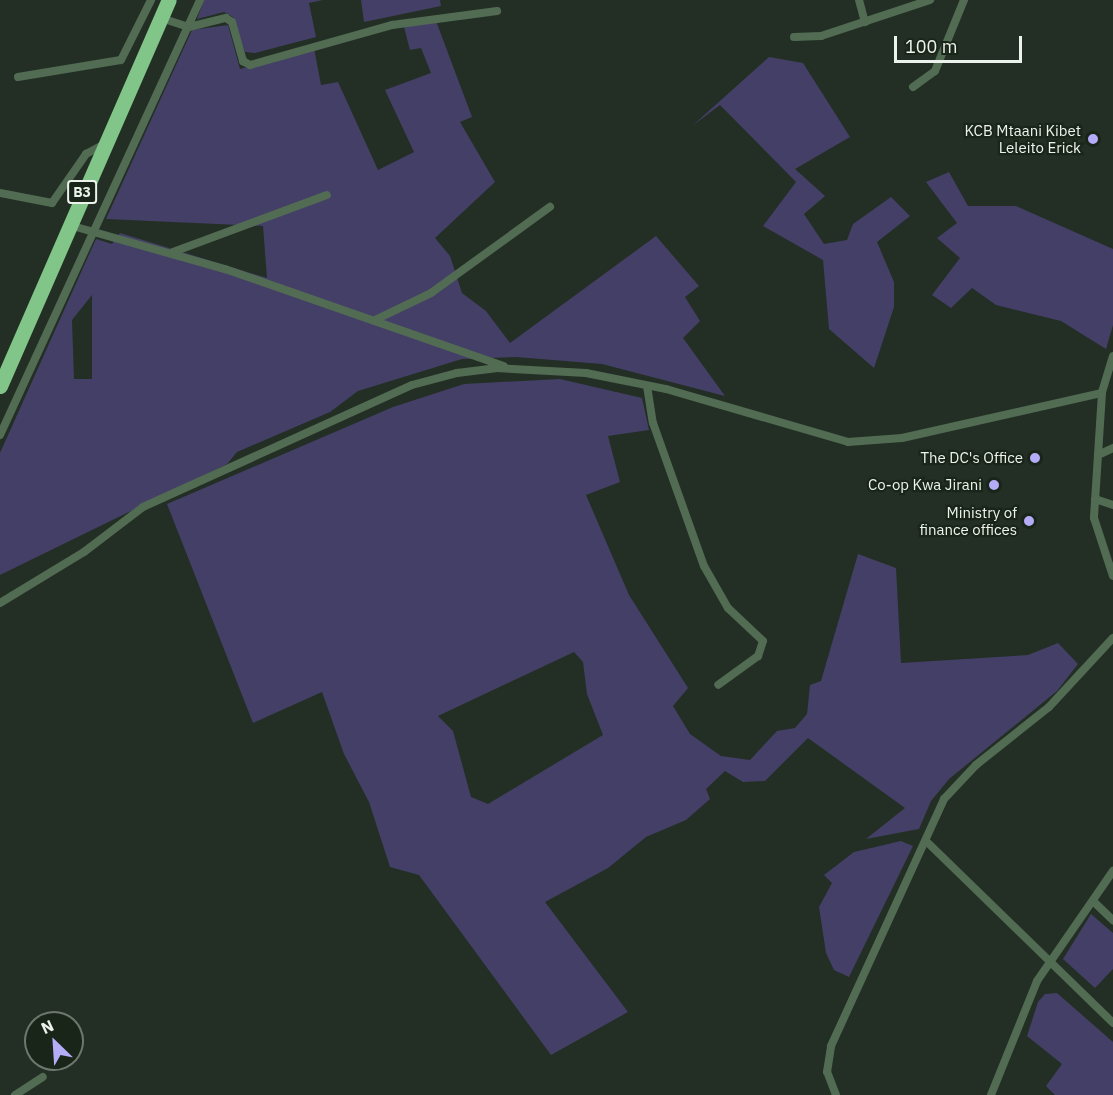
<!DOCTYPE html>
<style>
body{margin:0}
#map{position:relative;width:1113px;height:1095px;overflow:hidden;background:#232f24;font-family:"IBM Plex Sans",sans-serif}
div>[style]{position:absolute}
.green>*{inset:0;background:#443f66}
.street>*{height:8px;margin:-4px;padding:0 4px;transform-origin:4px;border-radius:4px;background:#516c53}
.highway>*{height:15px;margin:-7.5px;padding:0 7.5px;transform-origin:7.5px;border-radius:7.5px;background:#81c588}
.dots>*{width:16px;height:16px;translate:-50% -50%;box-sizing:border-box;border:3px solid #1a251a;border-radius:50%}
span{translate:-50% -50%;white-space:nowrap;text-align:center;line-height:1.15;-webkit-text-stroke:4.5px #1a251a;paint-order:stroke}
.shield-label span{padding:2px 4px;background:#1a251a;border:2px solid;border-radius:4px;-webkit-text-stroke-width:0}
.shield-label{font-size:14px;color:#ecf3ec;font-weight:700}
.poi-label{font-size:15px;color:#ecf3ec}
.right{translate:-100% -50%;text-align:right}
.north{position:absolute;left:24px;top:1011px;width:60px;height:60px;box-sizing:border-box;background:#1a251a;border:2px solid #6e776e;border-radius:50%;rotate:335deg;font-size:16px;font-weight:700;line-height:24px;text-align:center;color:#ecf3ec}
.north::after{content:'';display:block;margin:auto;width:21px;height:27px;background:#b5acf8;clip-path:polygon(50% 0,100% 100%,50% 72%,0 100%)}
.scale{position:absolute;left:894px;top:36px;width:128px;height:27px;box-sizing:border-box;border:3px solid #ecf3ec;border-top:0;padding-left:8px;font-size:18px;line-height:21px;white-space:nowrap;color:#ecf3ec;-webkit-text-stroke:4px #1a251a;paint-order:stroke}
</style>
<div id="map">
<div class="green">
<div style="clip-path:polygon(204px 0,323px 0,309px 3px,316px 37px,255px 53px,245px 52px,233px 17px,224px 12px,197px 19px)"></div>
<div style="clip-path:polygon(361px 0,440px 0,441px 6px,364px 22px)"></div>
<div style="clip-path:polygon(evenodd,436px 21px,472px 117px,460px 122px,495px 182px,435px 238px,450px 256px,462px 293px,486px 311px,510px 343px,656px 236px,699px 286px,685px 297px,700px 321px,683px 338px,725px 396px,602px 364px,516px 357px,462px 359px,358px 391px,330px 412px,237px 452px,227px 464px,0 575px,0 453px,96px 239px,112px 244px,120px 233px,267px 278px,263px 226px,106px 219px,192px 30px,228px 25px,240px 69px,314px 48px,321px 85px,338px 82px,378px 170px,414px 152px,385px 90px,431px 73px,421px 48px,410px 50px,404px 27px,436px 21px,92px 295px,92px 379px,74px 379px,72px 320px,92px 295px)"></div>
<div style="clip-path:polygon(769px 57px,803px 63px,850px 137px,795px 169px,825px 196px,804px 214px,824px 244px,847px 240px,853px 224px,891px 197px,910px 216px,877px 242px,894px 282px,894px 307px,874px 368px,829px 329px,823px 260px,763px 226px,796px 182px,720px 105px,692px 126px)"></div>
<div style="clip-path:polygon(949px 172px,968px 206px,1016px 206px,1113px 249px,1113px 325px,1106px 349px,1061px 321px,996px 305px,972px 288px,951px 308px,932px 295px,960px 258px,937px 238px,957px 223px,926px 182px)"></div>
<div style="clip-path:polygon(evenodd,560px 379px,642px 398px,649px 430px,608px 436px,620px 482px,586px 495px,629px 595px,688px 688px,673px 706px,690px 734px,721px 756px,750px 760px,777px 731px,795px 728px,807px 714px,810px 685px,821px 681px,858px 554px,896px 568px,901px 663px,1028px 655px,1058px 643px,1078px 664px,1057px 691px,949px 779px,931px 801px,919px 829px,866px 839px,905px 808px,808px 738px,765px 781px,743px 782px,725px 771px,706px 789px,710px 799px,686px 820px,646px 837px,608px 868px,545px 902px,628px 1012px,551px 1055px,419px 875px,390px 867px,369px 802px,344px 754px,322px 692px,253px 723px,167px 504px,393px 407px,464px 384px,560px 379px,574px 652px,583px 662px,587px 694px,603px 735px,488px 804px,471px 797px,453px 731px,438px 716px,574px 652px)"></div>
<div style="clip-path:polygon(901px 841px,913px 846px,849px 977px,834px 970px,826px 953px,819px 907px,832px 883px,824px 875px,854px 852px)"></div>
<div style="clip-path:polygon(1091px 914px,1113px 933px,1113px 969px,1095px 988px,1063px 959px)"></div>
<div style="clip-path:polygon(1057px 993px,1113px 1042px,1113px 1095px,1055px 1095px,1046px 1086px,1062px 1064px,1027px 1036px,1038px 1002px,1045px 994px)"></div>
</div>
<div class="street">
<div style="left:859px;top:0;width:23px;rotate:75deg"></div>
<div style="left:161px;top:18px;width:29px;rotate:18deg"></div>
<div style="left:189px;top:27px;width:38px;rotate:-14deg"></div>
<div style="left:226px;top:18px;width:7px;rotate:34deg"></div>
<div style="left:232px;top:22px;width:41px;rotate:74.2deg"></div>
<div style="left:243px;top:61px;width:8px;rotate:30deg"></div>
<div style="left:250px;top:65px;width:148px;rotate:-15.7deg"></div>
<div style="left:392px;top:25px;width:106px;rotate:-7.6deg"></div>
<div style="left:794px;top:37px;width:27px;rotate:-2deg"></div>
<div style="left:821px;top:36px;width:115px;rotate:-18.3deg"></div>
<div style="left:18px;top:77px;width:104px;rotate:-9.4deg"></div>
<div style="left:121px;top:60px;width:67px;rotate:-63.4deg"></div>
<div style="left:913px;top:87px;width:27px;rotate:-36deg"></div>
<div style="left:935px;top:71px;width:77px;rotate:-67.8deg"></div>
<div style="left:0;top:193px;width:53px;rotate:10.9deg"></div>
<div style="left:52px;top:203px;width:60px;rotate:-55.2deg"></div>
<div style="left:86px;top:154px;width:19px;rotate:-28deg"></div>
<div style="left:69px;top:225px;width:162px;rotate:15.8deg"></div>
<div style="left:225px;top:269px;width:295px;rotate:19.2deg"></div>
<div style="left:173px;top:252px;width:164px;rotate:-20.3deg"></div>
<div style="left:375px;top:320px;width:62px;rotate:-25.7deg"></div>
<div style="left:431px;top:293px;width:147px;rotate:-35.9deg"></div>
<div style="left:1113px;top:356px;width:39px;rotate:107deg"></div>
<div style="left:1102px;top:393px;width:125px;rotate:93.7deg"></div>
<div style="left:1094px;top:518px;width:61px;rotate:71.9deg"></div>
<div style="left:647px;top:386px;width:37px;rotate:81deg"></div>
<div style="left:653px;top:423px;width:152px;rotate:70.4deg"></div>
<div style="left:704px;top:566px;width:48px;rotate:60.3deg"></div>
<div style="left:728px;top:608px;width:48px;rotate:43.3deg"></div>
<div style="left:763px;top:641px;width:16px;rotate:108deg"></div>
<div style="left:758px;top:656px;width:49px;rotate:144.1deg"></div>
<div style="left:0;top:435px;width:479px;rotate:-65.3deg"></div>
<div style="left:1098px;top:455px;width:17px;rotate:-25deg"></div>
<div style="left:1095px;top:499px;width:19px;rotate:18deg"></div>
<div style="left:0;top:603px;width:98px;rotate:-31.3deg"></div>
<div style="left:84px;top:552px;width:74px;rotate:-37.3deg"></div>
<div style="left:143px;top:507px;width:295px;rotate:-24.4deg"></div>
<div style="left:412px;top:385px;width:47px;rotate:-14.9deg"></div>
<div style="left:457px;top:373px;width:39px;rotate:-7deg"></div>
<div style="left:496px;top:368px;width:90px;rotate:3.2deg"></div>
<div style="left:586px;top:373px;width:82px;rotate:11.3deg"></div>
<div style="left:666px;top:389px;width:190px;rotate:16.2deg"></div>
<div style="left:848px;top:442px;width:54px;rotate:-4.2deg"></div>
<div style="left:902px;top:438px;width:205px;rotate:-12.7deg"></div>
<div style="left:926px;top:841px;width:261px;rotate:44.2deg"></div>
<div style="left:1093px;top:901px;width:28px;rotate:44deg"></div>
<div style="left:15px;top:1095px;width:33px;rotate:-33deg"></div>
<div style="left:836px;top:1095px;width:25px;rotate:-111deg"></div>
<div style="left:827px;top:1072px;width:26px;rotate:-81deg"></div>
<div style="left:831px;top:1046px;width:272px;rotate:-65.4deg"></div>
<div style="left:944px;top:799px;width:47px;rotate:-46.7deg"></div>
<div style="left:976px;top:765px;width:93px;rotate:-38.5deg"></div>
<div style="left:1049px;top:707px;width:94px;rotate:-47.2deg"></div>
<div style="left:991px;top:1095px;width:123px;rotate:-68deg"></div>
<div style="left:1037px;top:981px;width:134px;rotate:-55.4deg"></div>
</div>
<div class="highway">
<div style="left:0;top:386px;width:421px;rotate:-66.4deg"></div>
</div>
<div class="dots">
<div style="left:1093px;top:139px;background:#b5acf8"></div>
<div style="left:1035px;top:458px;background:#b5acf8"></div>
<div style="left:994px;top:485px;background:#b5acf8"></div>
<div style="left:1029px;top:521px;background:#b5acf8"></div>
</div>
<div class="shield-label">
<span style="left:82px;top:192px">B3</span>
</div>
<div class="poi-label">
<span class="right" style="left:1081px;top:139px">KCB Mtaani Kibet<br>Leleito Erick</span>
<span class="right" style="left:1023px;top:458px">The DC's Office</span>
<span class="right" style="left:982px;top:485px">Co-op Kwa Jirani</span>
<span class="right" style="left:1017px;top:521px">Ministry of<br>finance offices</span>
</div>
<div class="north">N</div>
<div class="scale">100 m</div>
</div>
